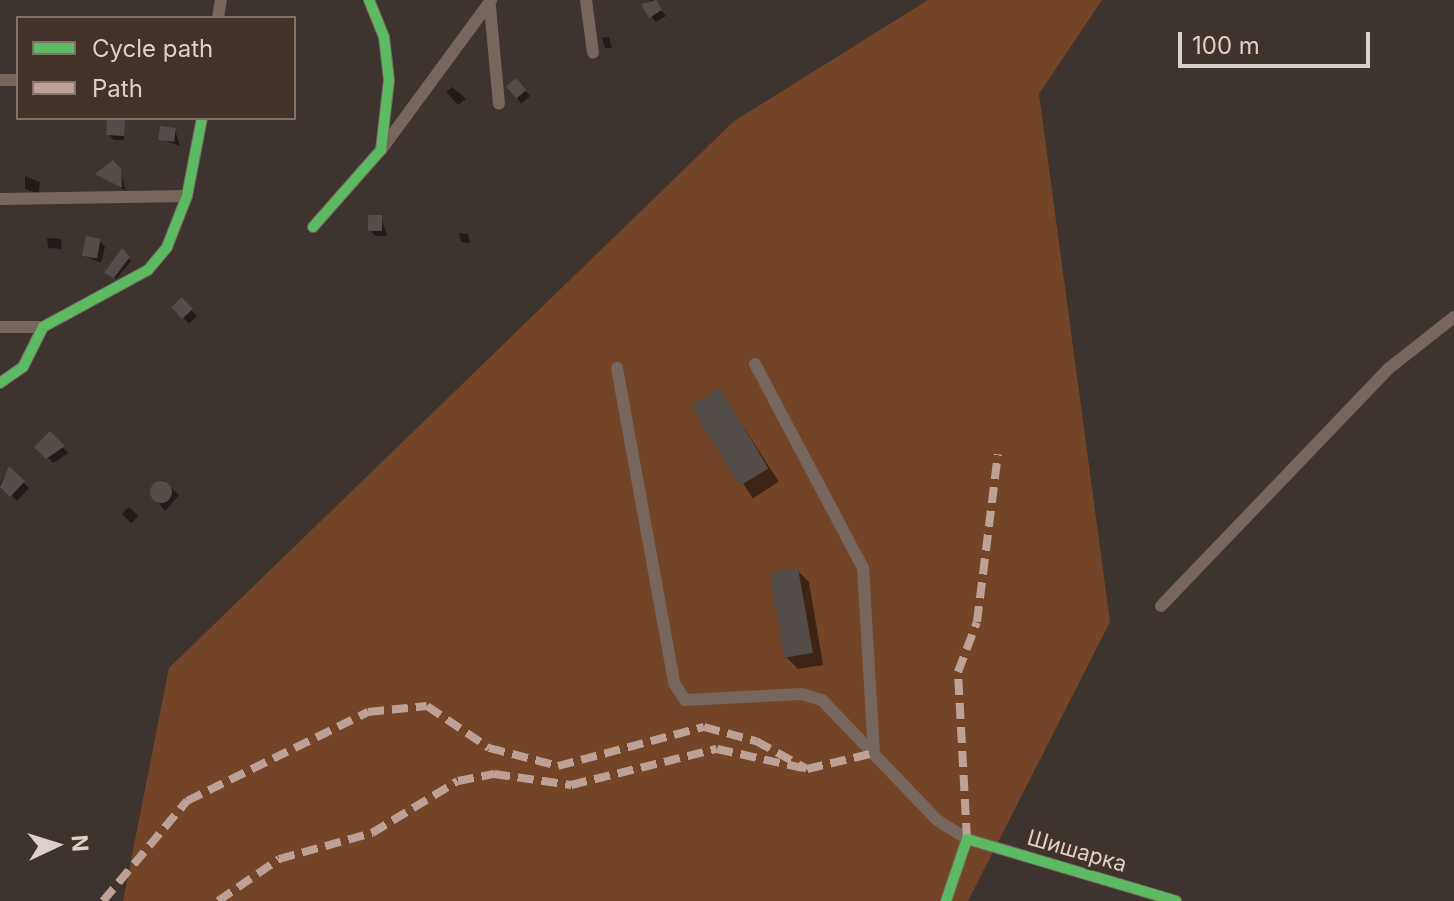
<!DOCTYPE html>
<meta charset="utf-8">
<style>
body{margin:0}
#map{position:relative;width:1454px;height:901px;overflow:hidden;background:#3d342f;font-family:Inter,sans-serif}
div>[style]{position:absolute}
.green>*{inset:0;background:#744426}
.shadow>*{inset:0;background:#0007;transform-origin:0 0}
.building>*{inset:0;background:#534c48;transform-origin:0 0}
.round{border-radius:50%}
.minor>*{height:12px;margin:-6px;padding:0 6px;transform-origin:6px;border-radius:6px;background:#77665d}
.quiet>*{height:8px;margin-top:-4px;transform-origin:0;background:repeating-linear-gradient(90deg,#bda197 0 16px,transparent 0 24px)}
.cycleway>*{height:10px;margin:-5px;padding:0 5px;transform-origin:5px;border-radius:5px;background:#5cba63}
span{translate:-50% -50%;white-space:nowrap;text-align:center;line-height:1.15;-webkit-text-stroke:6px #433229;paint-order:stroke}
.street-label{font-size:22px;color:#dbd0ca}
.legend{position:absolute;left:16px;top:16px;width:280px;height:104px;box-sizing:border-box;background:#433229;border:2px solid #807169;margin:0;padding:10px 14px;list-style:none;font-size:24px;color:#dbd0ca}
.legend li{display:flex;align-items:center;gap:16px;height:40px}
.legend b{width:40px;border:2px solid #807169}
.north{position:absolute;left:16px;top:805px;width:80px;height:80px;-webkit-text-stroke:6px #433229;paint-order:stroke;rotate:86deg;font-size:22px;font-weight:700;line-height:32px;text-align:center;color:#dbd0ca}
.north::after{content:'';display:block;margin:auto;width:28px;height:36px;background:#dbd0ca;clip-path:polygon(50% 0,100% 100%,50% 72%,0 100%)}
.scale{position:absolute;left:1178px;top:32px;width:192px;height:36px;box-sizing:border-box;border:4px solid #dbd0ca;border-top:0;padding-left:10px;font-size:24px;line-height:28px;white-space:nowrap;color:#dbd0ca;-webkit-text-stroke:6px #433229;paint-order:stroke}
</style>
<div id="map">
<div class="green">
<div style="clip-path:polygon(928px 0,1102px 0,1039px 94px,1110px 622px,968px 901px,123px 901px,169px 668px,733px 122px)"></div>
</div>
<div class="shadow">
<div style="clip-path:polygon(652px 0,666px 16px,656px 22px,643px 5px)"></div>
<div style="clip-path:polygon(602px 38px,609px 37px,612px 48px,605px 48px)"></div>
<div style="clip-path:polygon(509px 86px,521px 86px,530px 96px,521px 104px)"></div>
<div style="clip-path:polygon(452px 87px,466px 99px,458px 105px,446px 92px)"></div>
<div style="clip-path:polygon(124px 122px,124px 140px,114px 140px,108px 134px)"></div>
<div style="clip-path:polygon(175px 130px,180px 146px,161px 139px)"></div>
<div style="clip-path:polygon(120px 171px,126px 191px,98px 174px)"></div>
<div style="clip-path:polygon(25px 176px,40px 182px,39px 194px,25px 189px)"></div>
<div style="clip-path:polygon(381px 217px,387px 236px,375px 236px,370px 230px)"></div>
<div style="clip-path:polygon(459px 233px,468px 234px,470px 243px,461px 242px)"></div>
<div style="clip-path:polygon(47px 238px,61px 239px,62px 249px,48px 248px)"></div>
<div style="clip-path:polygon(100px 241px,105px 247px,101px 263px,84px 255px)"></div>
<div style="clip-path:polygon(123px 251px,131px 261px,116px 279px,109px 275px)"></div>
<div style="left:182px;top:300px;width:22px;height:11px;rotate:47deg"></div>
<div style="left:720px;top:391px;width:108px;height:31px;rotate:57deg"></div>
<div style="clip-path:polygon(50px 434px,68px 453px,53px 463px,37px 447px)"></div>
<div style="clip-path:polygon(9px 468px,29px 488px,17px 501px,0 484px)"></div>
<div style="clip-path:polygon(163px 480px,179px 495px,165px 511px,150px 492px)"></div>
<div style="left:129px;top:507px;width:13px;height:10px;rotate:45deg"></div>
<div style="clip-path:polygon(797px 570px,809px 582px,823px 665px,798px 669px,786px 657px)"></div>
</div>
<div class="building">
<div style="clip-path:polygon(657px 0,662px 10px,649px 18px,641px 4px)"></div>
<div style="left:516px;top:78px;width:16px;height:13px;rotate:50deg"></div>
<div style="left:107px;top:119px;width:18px;height:16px;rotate:3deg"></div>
<div style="left:160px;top:126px;width:16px;height:14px;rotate:7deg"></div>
<div style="clip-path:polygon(113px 160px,121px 169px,122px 188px,95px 174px)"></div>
<div style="left:368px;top:215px;width:14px;height:16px"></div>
<div style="left:86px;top:236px;width:15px;height:20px;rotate:11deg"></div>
<div style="clip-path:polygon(122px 248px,130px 257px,114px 278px,104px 273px)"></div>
<div style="left:182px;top:297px;width:16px;height:15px;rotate:47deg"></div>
<div style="left:720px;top:388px;width:94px;height:34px;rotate:59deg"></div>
<div style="clip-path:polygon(50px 431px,65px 446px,46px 459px,34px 447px)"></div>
<div style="clip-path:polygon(9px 466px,25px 481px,10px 497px,0 487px)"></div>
<div class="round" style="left:150px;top:481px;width:22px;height:22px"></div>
<div style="left:798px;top:568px;width:86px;height:29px;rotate:80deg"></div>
</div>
<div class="minor">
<div style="left:586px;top:0;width:53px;rotate:82.5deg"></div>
<div style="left:490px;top:7px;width:97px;rotate:84.7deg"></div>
<div style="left:218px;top:18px;width:18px;rotate:-81deg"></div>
<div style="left:0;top:80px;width:18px"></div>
<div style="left:381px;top:150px;width:186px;rotate:-53.7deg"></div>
<div style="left:0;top:199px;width:187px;rotate:-0.9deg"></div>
<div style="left:313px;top:227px;width:103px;rotate:-48.6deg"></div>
<div style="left:381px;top:150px;width:70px;rotate:-83.5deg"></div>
<div style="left:389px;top:80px;width:43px;rotate:-96.6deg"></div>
<div style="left:384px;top:37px;width:40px;rotate:-112deg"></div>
<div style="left:0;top:327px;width:43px"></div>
<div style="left:755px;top:364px;width:231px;rotate:62.1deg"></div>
<div style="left:863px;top:568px;width:185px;rotate:86.6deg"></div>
<div style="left:617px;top:368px;width:320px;rotate:79.7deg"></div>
<div style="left:674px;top:683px;width:20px;rotate:57deg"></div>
<div style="left:685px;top:700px;width:117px;rotate:-2.9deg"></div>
<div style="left:802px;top:694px;width:21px;rotate:17deg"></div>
<div style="left:822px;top:700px;width:166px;rotate:46.2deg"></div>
<div style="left:937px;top:820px;width:36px;rotate:32deg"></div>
<div style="left:967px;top:839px;width:218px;rotate:16.5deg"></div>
<div style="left:0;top:383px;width:28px;rotate:-35deg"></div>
<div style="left:23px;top:367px;width:45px;rotate:-63.4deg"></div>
<div style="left:43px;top:327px;width:119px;rotate:-28.5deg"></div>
<div style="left:148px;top:270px;width:30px;rotate:-50deg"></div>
<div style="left:167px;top:247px;width:55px;rotate:-68.6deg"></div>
<div style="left:187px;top:196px;width:79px;rotate:-79.1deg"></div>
<div style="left:1161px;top:606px;width:328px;rotate:-46.2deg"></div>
<div style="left:1388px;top:369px;width:84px;rotate:-38.2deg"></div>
<div style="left:946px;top:901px;width:65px;rotate:-71.3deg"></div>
</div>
<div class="quiet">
<div style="left:967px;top:839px;width:167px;rotate:-93.1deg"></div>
<div style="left:958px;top:672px;width:53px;rotate:-69.2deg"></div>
<div style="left:977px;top:622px;width:169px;rotate:-82.9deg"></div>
<div style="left:103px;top:901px;width:131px;rotate:-50deg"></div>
<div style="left:187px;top:801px;width:202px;rotate:-26.2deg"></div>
<div style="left:368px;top:712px;width:59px;rotate:-5.8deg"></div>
<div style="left:427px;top:706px;width:75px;rotate:34.1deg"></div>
<div style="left:489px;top:748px;width:71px;rotate:14.6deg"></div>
<div style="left:558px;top:766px;width:151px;rotate:-15deg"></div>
<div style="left:704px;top:727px;width:54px;rotate:15.1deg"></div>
<div style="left:756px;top:741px;width:58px;rotate:28.8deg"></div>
<div style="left:218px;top:901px;width:74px;rotate:-34.5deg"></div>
<div style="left:279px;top:859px;width:97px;rotate:-15.6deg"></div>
<div style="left:372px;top:833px;width:100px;rotate:-31.2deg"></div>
<div style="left:458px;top:781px;width:37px;rotate:-11deg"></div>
<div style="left:494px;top:774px;width:78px;rotate:8.1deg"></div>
<div style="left:571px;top:785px;width:150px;rotate:-13.9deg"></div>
<div style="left:717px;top:749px;width:92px;rotate:12.5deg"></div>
<div style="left:807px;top:769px;width:69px;rotate:-13.4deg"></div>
</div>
<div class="cycleway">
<div style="left:313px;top:227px;width:103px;rotate:-48.6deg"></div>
<div style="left:381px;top:150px;width:70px;rotate:-83.5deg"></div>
<div style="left:389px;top:80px;width:43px;rotate:-96.6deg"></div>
<div style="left:384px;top:37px;width:40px;rotate:-112deg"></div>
<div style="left:0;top:383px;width:28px;rotate:-35deg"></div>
<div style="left:23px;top:367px;width:45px;rotate:-63.4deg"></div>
<div style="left:43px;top:327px;width:119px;rotate:-28.5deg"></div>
<div style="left:148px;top:270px;width:30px;rotate:-50deg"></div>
<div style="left:167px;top:247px;width:55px;rotate:-68.6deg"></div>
<div style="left:187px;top:196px;width:79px;rotate:-79.1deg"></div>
<div style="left:946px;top:901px;width:65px;rotate:-71.3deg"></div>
<div style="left:967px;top:839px;width:218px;rotate:16.5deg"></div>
</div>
<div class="street-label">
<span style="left:1077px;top:851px;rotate:16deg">Шишарка</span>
</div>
<ul class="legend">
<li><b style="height:10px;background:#5cba63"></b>Cycle path</li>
<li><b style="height:10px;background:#bda197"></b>Path</li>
</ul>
<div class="north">N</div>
<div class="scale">100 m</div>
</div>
